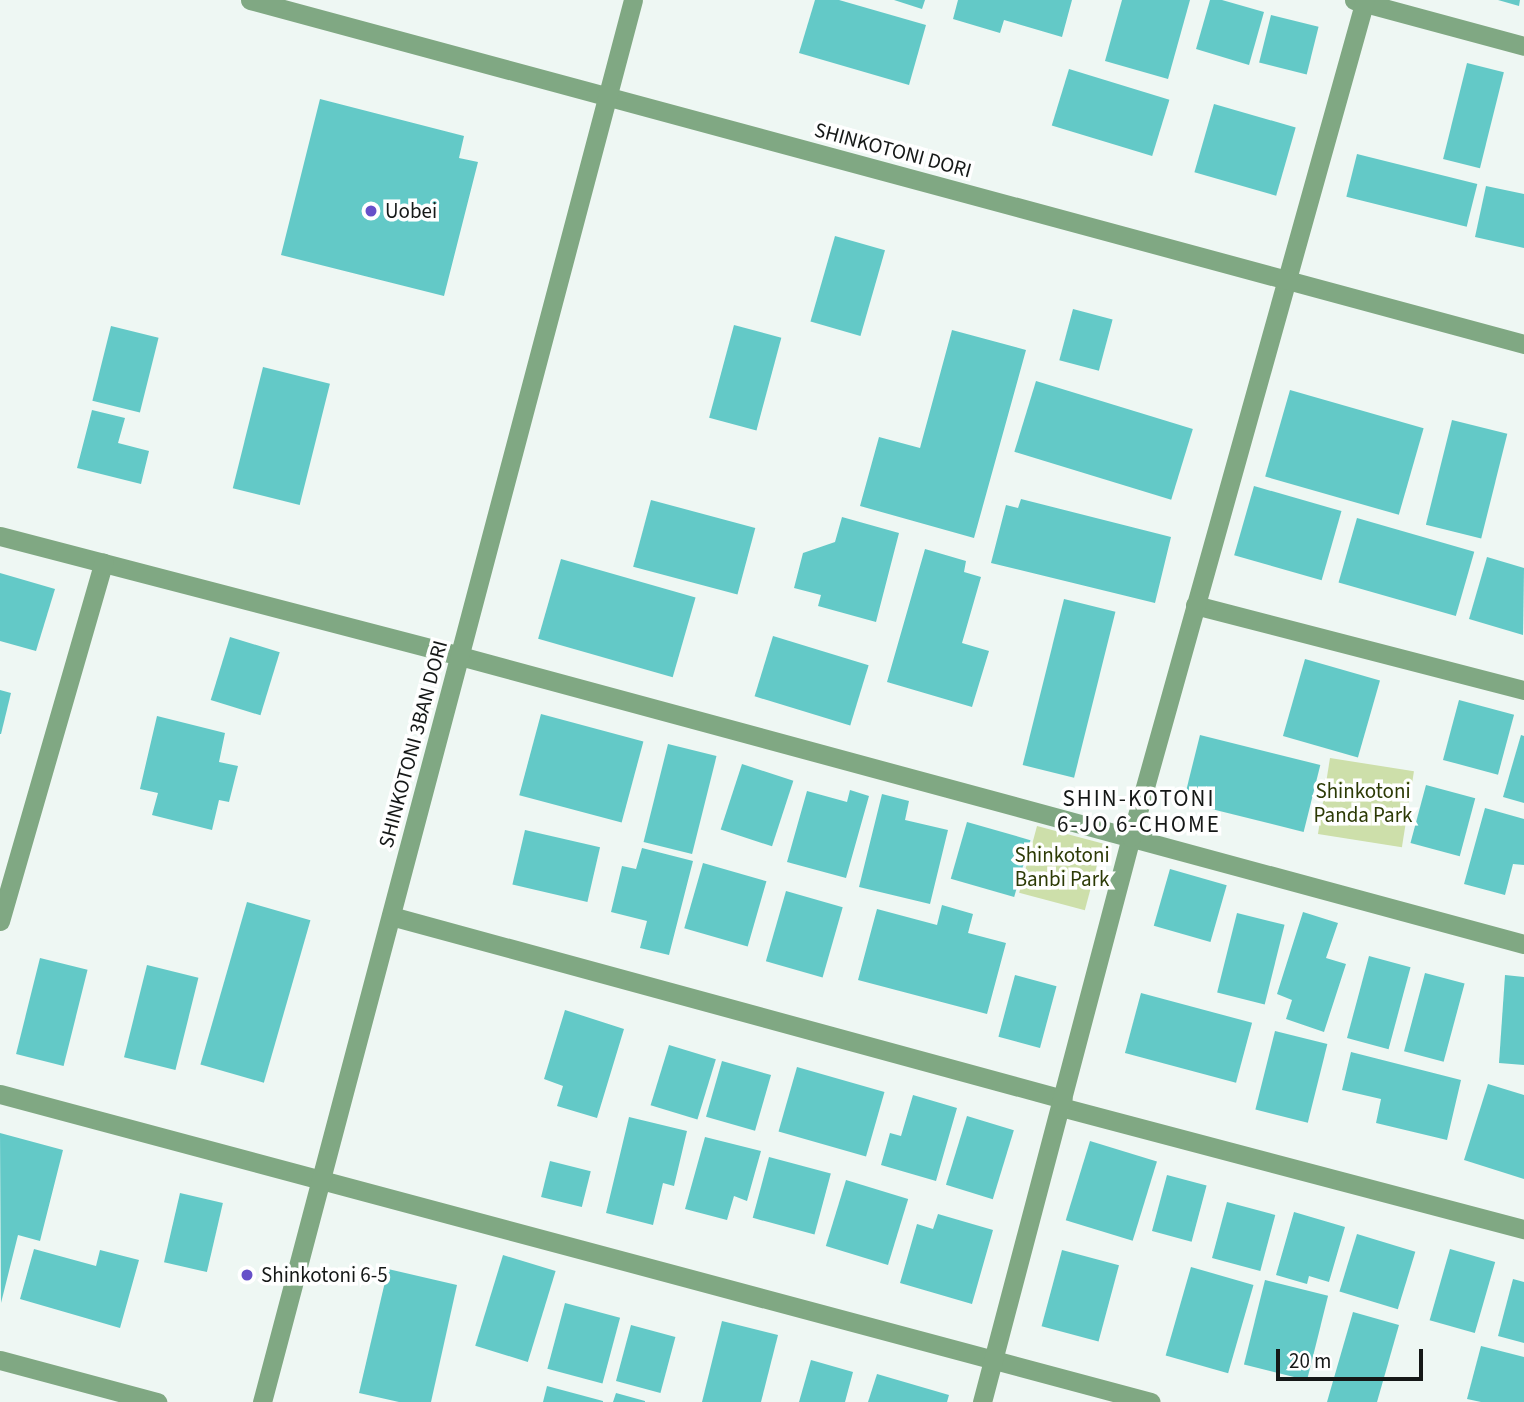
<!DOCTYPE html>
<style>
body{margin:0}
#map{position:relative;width:1524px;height:1402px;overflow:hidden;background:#eef7f3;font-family:"Source Sans 3",sans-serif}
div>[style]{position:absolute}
.green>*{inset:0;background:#cddfaa;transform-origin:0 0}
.building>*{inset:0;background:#63c9c7;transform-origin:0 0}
.minor>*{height:19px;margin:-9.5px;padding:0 9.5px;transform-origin:9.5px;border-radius:9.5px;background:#80a883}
.tertiary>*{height:19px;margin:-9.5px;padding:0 9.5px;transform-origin:9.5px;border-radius:9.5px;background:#80a883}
.dots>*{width:19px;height:19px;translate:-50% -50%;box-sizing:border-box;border:4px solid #fff;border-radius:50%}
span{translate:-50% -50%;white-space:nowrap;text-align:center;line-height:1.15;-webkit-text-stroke:7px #fff;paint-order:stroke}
.street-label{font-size:21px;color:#151817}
.poi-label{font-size:21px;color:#151817}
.left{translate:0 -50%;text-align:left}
.park-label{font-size:21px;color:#2c3a05}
.neighbourhood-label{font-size:23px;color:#151817;letter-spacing:2px}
.scale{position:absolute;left:1276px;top:1349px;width:147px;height:32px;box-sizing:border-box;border:4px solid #151817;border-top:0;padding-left:9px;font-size:21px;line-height:24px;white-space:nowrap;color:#151817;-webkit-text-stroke:5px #fff;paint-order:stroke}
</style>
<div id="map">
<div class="green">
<div style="left:1330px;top:758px;width:85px;height:77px;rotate:9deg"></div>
<div style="left:1037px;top:826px;width:68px;height:69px;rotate:15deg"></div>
</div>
<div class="building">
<div style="clip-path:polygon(815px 0,839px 0,926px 25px,909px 85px,799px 53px)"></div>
<div style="clip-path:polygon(894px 0,925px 0,922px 9px)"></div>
<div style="clip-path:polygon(958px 0,1072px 0,1062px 37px,1004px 20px,1000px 33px,953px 19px)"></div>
<div style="clip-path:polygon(1122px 0,1190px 0,1168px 79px,1105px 61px)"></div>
<div style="clip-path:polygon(1210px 0,1222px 0,1264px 12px,1249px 65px,1196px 49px)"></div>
<div style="clip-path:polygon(1498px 0,1520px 0,1519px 6px)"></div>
<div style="left:1271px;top:15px;width:49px;height:49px;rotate:14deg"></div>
<div style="left:1467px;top:63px;width:38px;height:99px;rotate:14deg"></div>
<div style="left:1069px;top:69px;width:105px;height:59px;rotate:17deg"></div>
<div style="clip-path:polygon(320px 99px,464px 136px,459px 158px,478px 162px,444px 296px,281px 255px)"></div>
<div style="left:1214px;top:104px;width:85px;height:71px;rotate:16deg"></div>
<div style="left:1357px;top:154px;width:124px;height:44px;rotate:14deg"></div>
<div style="clip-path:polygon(1486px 186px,1524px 194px,1524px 248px,1475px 237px)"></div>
<div style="left:835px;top:236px;width:52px;height:89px;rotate:16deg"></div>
<div style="left:1073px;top:309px;width:41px;height:53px;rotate:15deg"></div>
<div style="left:734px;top:325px;width:49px;height:96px;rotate:15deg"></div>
<div style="left:111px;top:326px;width:49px;height:77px;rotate:14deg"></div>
<div style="clip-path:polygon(952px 330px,1026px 350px,974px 538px,860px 506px,879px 437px,920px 448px)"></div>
<div style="left:263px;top:367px;width:69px;height:125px;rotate:14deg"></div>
<div style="left:1036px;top:381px;width:164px;height:74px;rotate:17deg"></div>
<div style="left:1290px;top:390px;width:139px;height:90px;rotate:16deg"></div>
<div style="clip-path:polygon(92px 410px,125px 418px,118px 443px,149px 451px,141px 484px,77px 468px)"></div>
<div style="left:1452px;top:420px;width:57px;height:108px;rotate:14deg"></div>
<div style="left:1254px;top:486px;width:91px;height:72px;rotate:16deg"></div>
<div style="clip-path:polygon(1021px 499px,1171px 537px,1155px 603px,991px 563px,1006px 505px,1018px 508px)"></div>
<div style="left:651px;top:500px;width:108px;height:69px;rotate:15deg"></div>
<div style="clip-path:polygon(842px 517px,899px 533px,876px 622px,818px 606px,821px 595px,794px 588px,803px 553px,835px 542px)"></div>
<div style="left:1357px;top:518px;width:122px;height:67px;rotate:16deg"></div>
<div style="clip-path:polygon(925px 549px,966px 561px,964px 572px,981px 577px,962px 643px,989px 651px,972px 707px,887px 682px)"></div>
<div style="clip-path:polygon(1487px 557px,1524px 568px,1523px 635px,1469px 619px)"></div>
<div style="left:561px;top:559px;width:140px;height:83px;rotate:16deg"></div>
<div style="clip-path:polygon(0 573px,55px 589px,36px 651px,0 641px)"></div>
<div style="left:1064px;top:599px;width:53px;height:171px;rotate:14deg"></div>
<div style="left:773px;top:636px;width:100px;height:63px;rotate:17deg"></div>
<div style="left:230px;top:637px;width:52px;height:66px;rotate:17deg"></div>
<div style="left:1305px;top:659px;width:78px;height:80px;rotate:16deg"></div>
<div style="clip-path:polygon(0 690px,11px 693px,1px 734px,0 734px)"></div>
<div style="left:1459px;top:700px;width:57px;height:62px;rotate:15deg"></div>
<div style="left:541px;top:714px;width:106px;height:84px;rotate:15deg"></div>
<div style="clip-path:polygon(157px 716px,225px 733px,219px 762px,238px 766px,229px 802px,219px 800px,212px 830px,152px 815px,158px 793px,140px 789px)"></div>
<div style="left:1200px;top:735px;width:124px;height:69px;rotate:14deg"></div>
<div style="clip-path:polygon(1521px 735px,1524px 736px,1524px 803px,1503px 797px)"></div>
<div style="left:668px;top:744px;width:50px;height:101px;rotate:14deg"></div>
<div style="left:742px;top:764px;width:54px;height:69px;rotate:18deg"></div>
<div style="left:1426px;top:785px;width:51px;height:60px;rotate:15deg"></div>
<div style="clip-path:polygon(850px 790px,869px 796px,846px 878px,787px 862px,807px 791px,847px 802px)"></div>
<div style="clip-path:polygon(882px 794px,909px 801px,905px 820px,948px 830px,930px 904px,859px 887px)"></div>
<div style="clip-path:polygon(1485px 808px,1524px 819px,1524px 865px,1513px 864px,1505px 895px,1464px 884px)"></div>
<div style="left:967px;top:822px;width:66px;height:59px;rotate:16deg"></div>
<div style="left:525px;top:830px;width:77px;height:56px;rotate:13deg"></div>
<div style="clip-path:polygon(642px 848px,693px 861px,669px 955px,640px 948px,647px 921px,611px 912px,622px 866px,636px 869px)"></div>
<div style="left:703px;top:863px;width:66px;height:68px;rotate:16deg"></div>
<div style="left:1170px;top:869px;width:59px;height:59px;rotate:16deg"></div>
<div style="left:786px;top:891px;width:59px;height:73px;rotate:16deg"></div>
<div style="left:247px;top:902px;width:66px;height:169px;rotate:16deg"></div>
<div style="clip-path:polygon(942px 905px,973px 914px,968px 933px,1006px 943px,987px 1014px,858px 980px,877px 909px,937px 925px)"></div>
<div style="clip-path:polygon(1303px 912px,1338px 923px,1326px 958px,1346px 964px,1324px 1032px,1286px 1019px,1292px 1000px,1277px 994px)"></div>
<div style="left:1237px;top:913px;width:49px;height:82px;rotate:14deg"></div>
<div style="left:1369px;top:956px;width:43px;height:85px;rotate:15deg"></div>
<div style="left:40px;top:958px;width:49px;height:99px;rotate:14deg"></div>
<div style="left:147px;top:965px;width:53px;height:95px;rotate:14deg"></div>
<div style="left:1425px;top:973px;width:41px;height:81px;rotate:15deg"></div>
<div style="left:1015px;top:975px;width:43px;height:64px;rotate:15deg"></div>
<div style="clip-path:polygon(1505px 975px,1524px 977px,1524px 1065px,1499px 1063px)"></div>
<div style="left:1141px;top:993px;width:115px;height:62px;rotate:15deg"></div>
<div style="clip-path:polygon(565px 1010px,624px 1029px,597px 1118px,557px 1106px,563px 1086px,544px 1079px)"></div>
<div style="left:1275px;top:1031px;width:54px;height:81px;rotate:14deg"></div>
<div style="left:669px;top:1045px;width:49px;height:63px;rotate:17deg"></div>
<div style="clip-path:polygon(1351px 1052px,1461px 1080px,1447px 1140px,1376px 1123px,1381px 1099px,1342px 1090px)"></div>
<div style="left:722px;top:1061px;width:51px;height:58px;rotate:16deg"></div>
<div style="left:797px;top:1067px;width:91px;height:67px;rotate:16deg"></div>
<div style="clip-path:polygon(1488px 1084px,1524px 1095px,1524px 1179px,1464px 1160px)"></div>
<div style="clip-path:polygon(913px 1095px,957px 1108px,936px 1181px,881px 1165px,890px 1133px,901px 1136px)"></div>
<div style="left:967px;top:1116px;width:49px;height:72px;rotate:17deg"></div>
<div style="clip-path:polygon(629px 1117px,687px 1131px,674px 1186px,663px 1183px,653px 1225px,606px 1213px)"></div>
<div style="clip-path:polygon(0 1133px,63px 1150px,40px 1241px,18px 1235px,1px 1303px)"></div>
<div style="clip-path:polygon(705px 1137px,761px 1151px,747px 1201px,734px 1196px,727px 1220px,685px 1209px)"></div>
<div style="left:1090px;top:1141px;width:70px;height:83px;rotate:17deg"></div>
<div style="left:769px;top:1157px;width:64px;height:63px;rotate:15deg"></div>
<div style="left:550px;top:1161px;width:42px;height:37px;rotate:14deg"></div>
<div style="left:1167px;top:1175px;width:41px;height:58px;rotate:15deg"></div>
<div style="left:846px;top:1180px;width:65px;height:69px;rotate:17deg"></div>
<div style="left:180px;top:1193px;width:44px;height:71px;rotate:13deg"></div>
<div style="left:1227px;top:1202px;width:50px;height:58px;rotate:15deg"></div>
<div style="clip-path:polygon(1294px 1212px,1345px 1227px,1329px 1282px,1309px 1276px,1307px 1284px,1276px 1275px)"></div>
<div style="clip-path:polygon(938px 1214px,993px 1230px,972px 1304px,900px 1283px,917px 1224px,933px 1229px)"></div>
<div style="left:1357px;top:1234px;width:61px;height:60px;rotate:17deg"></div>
<div style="clip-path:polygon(34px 1249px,96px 1266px,100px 1250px,139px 1260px,120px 1328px,20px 1299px)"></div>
<div style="left:1450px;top:1249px;width:47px;height:74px;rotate:16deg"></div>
<div style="left:1062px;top:1250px;width:59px;height:79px;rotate:15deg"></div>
<div style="left:503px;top:1255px;width:55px;height:95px;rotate:17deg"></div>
<div style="left:1191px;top:1267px;width:65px;height:92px;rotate:16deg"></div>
<div style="clip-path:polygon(388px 1269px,457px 1285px,431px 1402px,399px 1402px,359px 1393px)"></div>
<div style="clip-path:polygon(1513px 1279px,1524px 1282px,1524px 1343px,1498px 1336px)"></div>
<div style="left:1265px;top:1280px;width:65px;height:87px;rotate:14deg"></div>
<div style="left:565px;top:1303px;width:57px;height:68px;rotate:15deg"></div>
<div style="clip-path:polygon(1353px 1312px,1399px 1325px,1377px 1402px,1327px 1402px)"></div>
<div style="clip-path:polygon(722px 1321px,778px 1335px,761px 1402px,702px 1402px)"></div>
<div style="left:631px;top:1325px;width:46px;height:58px;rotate:15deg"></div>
<div style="clip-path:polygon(1481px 1346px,1524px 1357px,1524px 1402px,1481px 1402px,1467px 1399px)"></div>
<div style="clip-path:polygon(811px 1360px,853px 1372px,845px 1402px,799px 1402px)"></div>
<div style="clip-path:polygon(877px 1374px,949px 1395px,947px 1402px,868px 1402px)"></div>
<div style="clip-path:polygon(547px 1386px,603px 1401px,603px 1402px,543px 1402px)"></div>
<div style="clip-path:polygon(616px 1393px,645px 1401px,645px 1402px,613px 1402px)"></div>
</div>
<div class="minor">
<div style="left:1354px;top:0;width:176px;rotate:15.1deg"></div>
<div style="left:0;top:536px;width:475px;rotate:14.6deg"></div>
<div style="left:460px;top:656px;width:1102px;rotate:15.15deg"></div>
<div style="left:1195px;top:605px;width:340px;rotate:14.5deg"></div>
<div style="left:391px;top:916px;width:696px;rotate:15.23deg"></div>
<div style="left:0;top:921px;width:373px;rotate:-73.9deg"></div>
<div style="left:0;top:1094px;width:1191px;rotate:14.98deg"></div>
<div style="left:1061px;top:1107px;width:479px;rotate:14.8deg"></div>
<div style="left:0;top:1360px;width:163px;rotate:15deg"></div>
<div style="left:982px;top:1402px;width:584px;rotate:-75.23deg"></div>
<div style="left:1131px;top:837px;width:869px;rotate:-74.38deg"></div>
</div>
<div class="tertiary">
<div style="left:250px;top:0;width:1320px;rotate:15.11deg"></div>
<div style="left:262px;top:1402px;width:1450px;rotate:-75.18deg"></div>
</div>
<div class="dots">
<div style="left:371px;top:211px;background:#6650c9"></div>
<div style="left:247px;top:1275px;background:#6650c9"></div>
</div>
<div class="street-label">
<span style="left:893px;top:150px;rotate:15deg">SHINKOTONI DORI</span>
<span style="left:413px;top:744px;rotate:-75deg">SHINKOTONI 3BAN DORI</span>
</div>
<div class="poi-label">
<span class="left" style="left:385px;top:211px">Uobei</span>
<span class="left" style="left:261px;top:1275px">Shinkotoni 6-5</span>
</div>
<div class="park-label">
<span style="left:1363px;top:803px">Shinkotoni<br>Panda Park</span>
<span style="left:1062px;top:867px">Shinkotoni<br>Banbi Park</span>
</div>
<div class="neighbourhood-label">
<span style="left:1139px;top:812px">SHIN-KOTONI<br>6-JO 6-CHOME</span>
</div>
<div class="scale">20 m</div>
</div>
